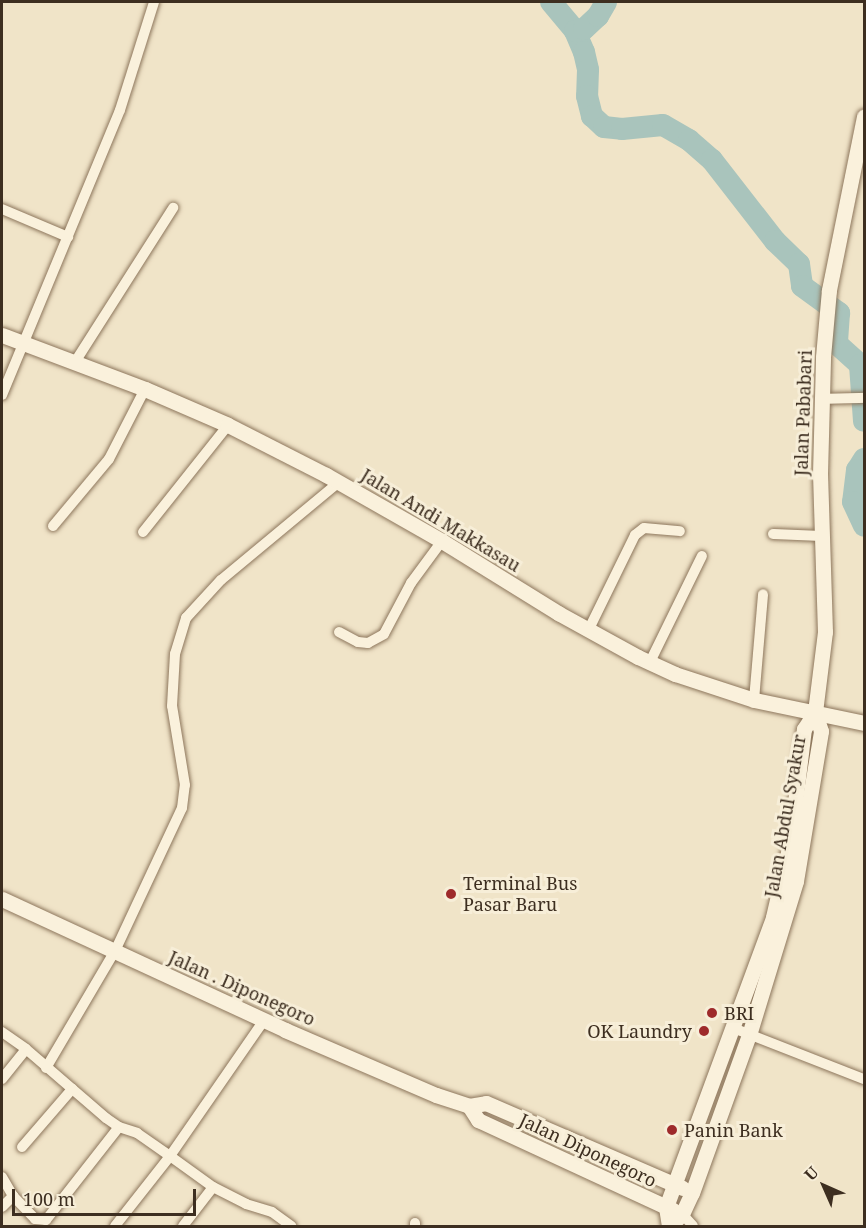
<!DOCTYPE html>
<style>
body{margin:0}
#map{position:relative;width:866px;height:1228px;overflow:hidden;background:#f0e4c8;font-family:"Noto Serif",serif}
div>[style]{position:absolute}
.river>*{height:22px;margin:-11px;padding:0 11px;transform-origin:11px;border-radius:11px;background:#a9c4bc}
.roads{filter:drop-shadow(0 0 2px #8d765c) drop-shadow(0 0 2px #8d765c)}
.street>*{height:10px;margin:-5px;padding:0 5px;transform-origin:5px;border-radius:5px;background:#faf1dc}
.secondary>*{height:15px;margin:-7.5px;padding:0 7.5px;transform-origin:7.5px;border-radius:7.5px;background:#faf1dc}
.dots>*{width:16px;height:16px;translate:-50% -50%;box-sizing:border-box;border:3px solid #f7eed8;border-radius:50%}
span{translate:-50% -50%;white-space:nowrap;text-align:center;line-height:1.15;-webkit-text-stroke:6px #f7eed8;paint-order:stroke}
.street-label{font-size:18px;color:#3d2e20}
.poi-label{font-size:18px;color:#3d2e20}
.left{translate:0 -50%;text-align:left}
.right{translate:-100% -50%;text-align:right}
.frame{position:absolute;inset:0;border:3px solid #3d2e20;pointer-events:none}
.north{position:absolute;left:794px;top:1156px;width:60px;height:60px;-webkit-text-stroke:4px #f7eed8;paint-order:stroke;rotate:315deg;font-size:16px;font-weight:700;line-height:24px;text-align:center;color:#3d2e20}
.north::after{content:'';display:block;margin:auto;width:21px;height:27px;background:#3d2e20;clip-path:polygon(50% 0,100% 100%,50% 72%,0 100%)}
.scale{position:absolute;left:12px;top:1189px;width:184px;height:27px;box-sizing:border-box;border:3px solid #3d2e20;border-top:0;padding-left:8px;font-size:18px;line-height:21px;white-space:nowrap;color:#3d2e20;-webkit-text-stroke:4px #f7eed8;paint-order:stroke}
</style>
<div id="map">
<div class="river">
<div style="left:551px;top:2px;width:38px;rotate:50deg"></div>
<div style="left:575px;top:31px;width:23px;rotate:67deg"></div>
<div style="left:584px;top:52px;width:18px;rotate:77deg"></div>
<div style="left:588px;top:70px;width:26px;rotate:92deg"></div>
<div style="left:587px;top:96px;width:21px;rotate:76deg"></div>
<div style="left:592px;top:116px;width:16px;rotate:43deg"></div>
<div style="left:604px;top:127px;width:18px;rotate:6deg"></div>
<div style="left:622px;top:129px;width:41px;rotate:-5.6deg"></div>
<div style="left:663px;top:125px;width:30px;rotate:30deg"></div>
<div style="left:689px;top:140px;width:30px;rotate:41deg"></div>
<div style="left:712px;top:160px;width:103px;rotate:52.1deg"></div>
<div style="left:775px;top:241px;width:33px;rotate:44deg"></div>
<div style="left:799px;top:264px;width:22px;rotate:82deg"></div>
<div style="left:802px;top:286px;width:46px;rotate:36.1deg"></div>
<div style="left:839px;top:313px;width:31px;rotate:94deg"></div>
<div style="left:837px;top:344px;width:31px;rotate:42deg"></div>
<div style="left:860px;top:365px;width:56px;rotate:85.9deg"></div>
<div style="left:575px;top:31px;width:9px;rotate:-13deg"></div>
<div style="left:584px;top:29px;width:19px;rotate:-43deg"></div>
<div style="left:598px;top:16px;width:16px;rotate:-60deg"></div>
<div style="left:864px;top:459px;width:13px;rotate:122deg"></div>
<div style="left:857px;top:470px;width:32px;rotate:97deg"></div>
<div style="left:853px;top:502px;width:26px;rotate:65deg"></div>
</div>
<div class="roads">
<div class="street">
<div style="left:2px;top:209px;width:72px;rotate:23deg"></div>
<div style="left:75px;top:362px;width:183px;rotate:-57.5deg"></div>
<div style="left:2px;top:395px;width:308px;rotate:-67.5deg"></div>
<div style="left:120px;top:110px;width:113px;rotate:-72.5deg"></div>
<div style="left:822px;top:399px;width:42px;rotate:-1.4deg"></div>
<div style="left:53px;top:526px;width:87px;rotate:-50.1deg"></div>
<div style="left:109px;top:459px;width:79px;rotate:-62.8deg"></div>
<div style="left:143px;top:532px;width:137px;rotate:-51.5deg"></div>
<div style="left:773px;top:534px;width:49px;rotate:2.3deg"></div>
<div style="left:588px;top:631px;width:107px;rotate:-63.9deg"></div>
<div style="left:635px;top:535px;width:11px;rotate:-38deg"></div>
<div style="left:644px;top:528px;width:36px;rotate:5deg"></div>
<div style="left:339px;top:632px;width:21px;rotate:28deg"></div>
<div style="left:358px;top:642px;width:10px;rotate:6deg"></div>
<div style="left:368px;top:643px;width:18px;rotate:-29deg"></div>
<div style="left:384px;top:634px;width:58px;rotate:-62.1deg"></div>
<div style="left:411px;top:583px;width:52px;rotate:-53.6deg"></div>
<div style="left:650px;top:662px;width:118px;rotate:-63.9deg"></div>
<div style="left:754px;top:700px;width:106px;rotate:-85.1deg"></div>
<div style="left:733px;top:1028px;width:141px;rotate:21.3deg"></div>
<div style="left:2px;top:1032px;width:29px;rotate:35deg"></div>
<div style="left:46px;top:1068px;width:136px;rotate:-59.5deg"></div>
<div style="left:115px;top:951px;width:158px;rotate:-64.9deg"></div>
<div style="left:182px;top:808px;width:23px;rotate:-83deg"></div>
<div style="left:185px;top:785px;width:80px;rotate:-99.3deg"></div>
<div style="left:172px;top:706px;width:52px;rotate:-86.7deg"></div>
<div style="left:175px;top:654px;width:38px;rotate:-73deg"></div>
<div style="left:186px;top:618px;width:52px;rotate:-47.4deg"></div>
<div style="left:221px;top:580px;width:153px;rotate:-39.7deg"></div>
<div style="left:2px;top:1079px;width:38px;rotate:-51deg"></div>
<div style="left:26px;top:1049px;width:106px;rotate:40.8deg"></div>
<div style="left:106px;top:1118px;width:16px;rotate:35deg"></div>
<div style="left:119px;top:1127px;width:19px;rotate:18deg"></div>
<div style="left:137px;top:1133px;width:40px;rotate:34.9deg"></div>
<div style="left:170px;top:1156px;width:165px;rotate:-55.3deg"></div>
<div style="left:22px;top:1147px;width:77px;rotate:-49.2deg"></div>
<div style="left:2px;top:1177px;width:22px;rotate:60deg"></div>
<div style="left:13px;top:1196px;width:32px;rotate:46deg"></div>
<div style="left:35px;top:1219px;width:11px;rotate:5deg"></div>
<div style="left:46px;top:1220px;width:118px;rotate:-51.9deg"></div>
<div style="left:2px;top:1207px;width:16px;rotate:-45deg"></div>
<div style="left:682px;top:1214px;width:16px;rotate:47deg"></div>
<div style="left:415px;top:1223px;width:3px;rotate:90deg"></div>
<div style="left:115px;top:1226px;width:89px;rotate:-51.8deg"></div>
<div style="left:170px;top:1156px;width:53px;rotate:35.8deg"></div>
<div style="left:183px;top:1226px;width:49px;rotate:-52.4deg"></div>
<div style="left:213px;top:1187px;width:37px;rotate:27deg"></div>
<div style="left:246px;top:1204px;width:27px;rotate:17deg"></div>
<div style="left:272px;top:1212px;width:24px;rotate:36deg"></div>
</div>
<div class="secondary">
<div style="left:2px;top:335px;width:153px;rotate:20.7deg"></div>
<div style="left:145px;top:389px;width:90px;rotate:23.4deg"></div>
<div style="left:228px;top:425px;width:110px;rotate:27deg"></div>
<div style="left:326px;top:475px;width:133px;rotate:29.6deg"></div>
<div style="left:442px;top:541px;width:137px;rotate:31.8deg"></div>
<div style="left:558px;top:613px;width:91px;rotate:28.8deg"></div>
<div style="left:638px;top:657px;width:41px;rotate:24.7deg"></div>
<div style="left:675px;top:674px;width:83px;rotate:18.2deg"></div>
<div style="left:754px;top:700px;width:112px;rotate:11.8deg"></div>
<div style="left:2px;top:899px;width:312px;rotate:24.8deg"></div>
<div style="left:285px;top:1030px;width:164px;rotate:23.3deg"></div>
<div style="left:436px;top:1095px;width:35px;rotate:18deg"></div>
<div style="left:469px;top:1106px;width:17px;rotate:-10deg"></div>
<div style="left:486px;top:1103px;width:214px;rotate:23.4deg"></div>
<div style="left:469px;top:1106px;width:17px;rotate:57deg"></div>
<div style="left:478px;top:1120px;width:215px;rotate:24.8deg"></div>
<div style="left:669px;top:1226px;width:19px;rotate:-99deg"></div>
<div style="left:666px;top:1207px;width:309px;rotate:-69.7deg"></div>
<div style="left:773px;top:917px;width:75px;rotate:-76.9deg"></div>
<div style="left:790px;top:844px;width:116px;rotate:-83.1deg"></div>
<div style="left:804px;top:729px;width:20px;rotate:-57deg"></div>
<div style="left:670px;top:1226px;width:17px;rotate:-45deg"></div>
<div style="left:682px;top:1214px;width:23px;rotate:-65deg"></div>
<div style="left:692px;top:1193px;width:168px;rotate:-70.2deg"></div>
<div style="left:749px;top:1035px;width:161px;rotate:-73deg"></div>
<div style="left:796px;top:881px;width:152px;rotate:-80.5deg"></div>
<div style="left:821px;top:731px;width:20px;rotate:-108deg"></div>
<div style="left:815px;top:712px;width:81px;rotate:-82.9deg"></div>
<div style="left:825px;top:632px;width:158px;rotate:-91.8deg"></div>
<div style="left:820px;top:474px;width:117px;rotate:-88.5deg"></div>
<div style="left:823px;top:357px;width:67px;rotate:-84.9deg"></div>
<div style="left:829px;top:290px;width:177px;rotate:-78.6deg"></div>
</div>
</div>
<div class="dots">
<div style="left:451px;top:894px;background:#9e2a2b"></div>
<div style="left:712px;top:1013px;background:#9e2a2b"></div>
<div style="left:704px;top:1031px;background:#9e2a2b"></div>
<div style="left:672px;top:1130px;background:#9e2a2b"></div>
</div>
<div class="street-label">
<span style="left:803px;top:413px;rotate:-88deg">Jalan Pababari</span>
<span style="left:441px;top:520px;rotate:31deg">Jalan Andi Makkasau</span>
<span style="left:785px;top:816px;rotate:-80deg">Jalan Abdul Syakur</span>
<span style="left:242px;top:988px;rotate:24deg">Jalan . Diponegoro</span>
<span style="left:588px;top:1150px;rotate:25deg">Jalan Diponegoro</span>
</div>
<div class="poi-label">
<span class="left" style="left:463px;top:894px">Terminal Bus<br>Pasar Baru</span>
<span class="left" style="left:724px;top:1013px">BRI</span>
<span class="right" style="left:692px;top:1031px">OK Laundry</span>
<span class="left" style="left:684px;top:1130px">Panin Bank</span>
</div>
<div class="frame"></div>
<div class="north">U</div>
<div class="scale">100 m</div>
</div>
